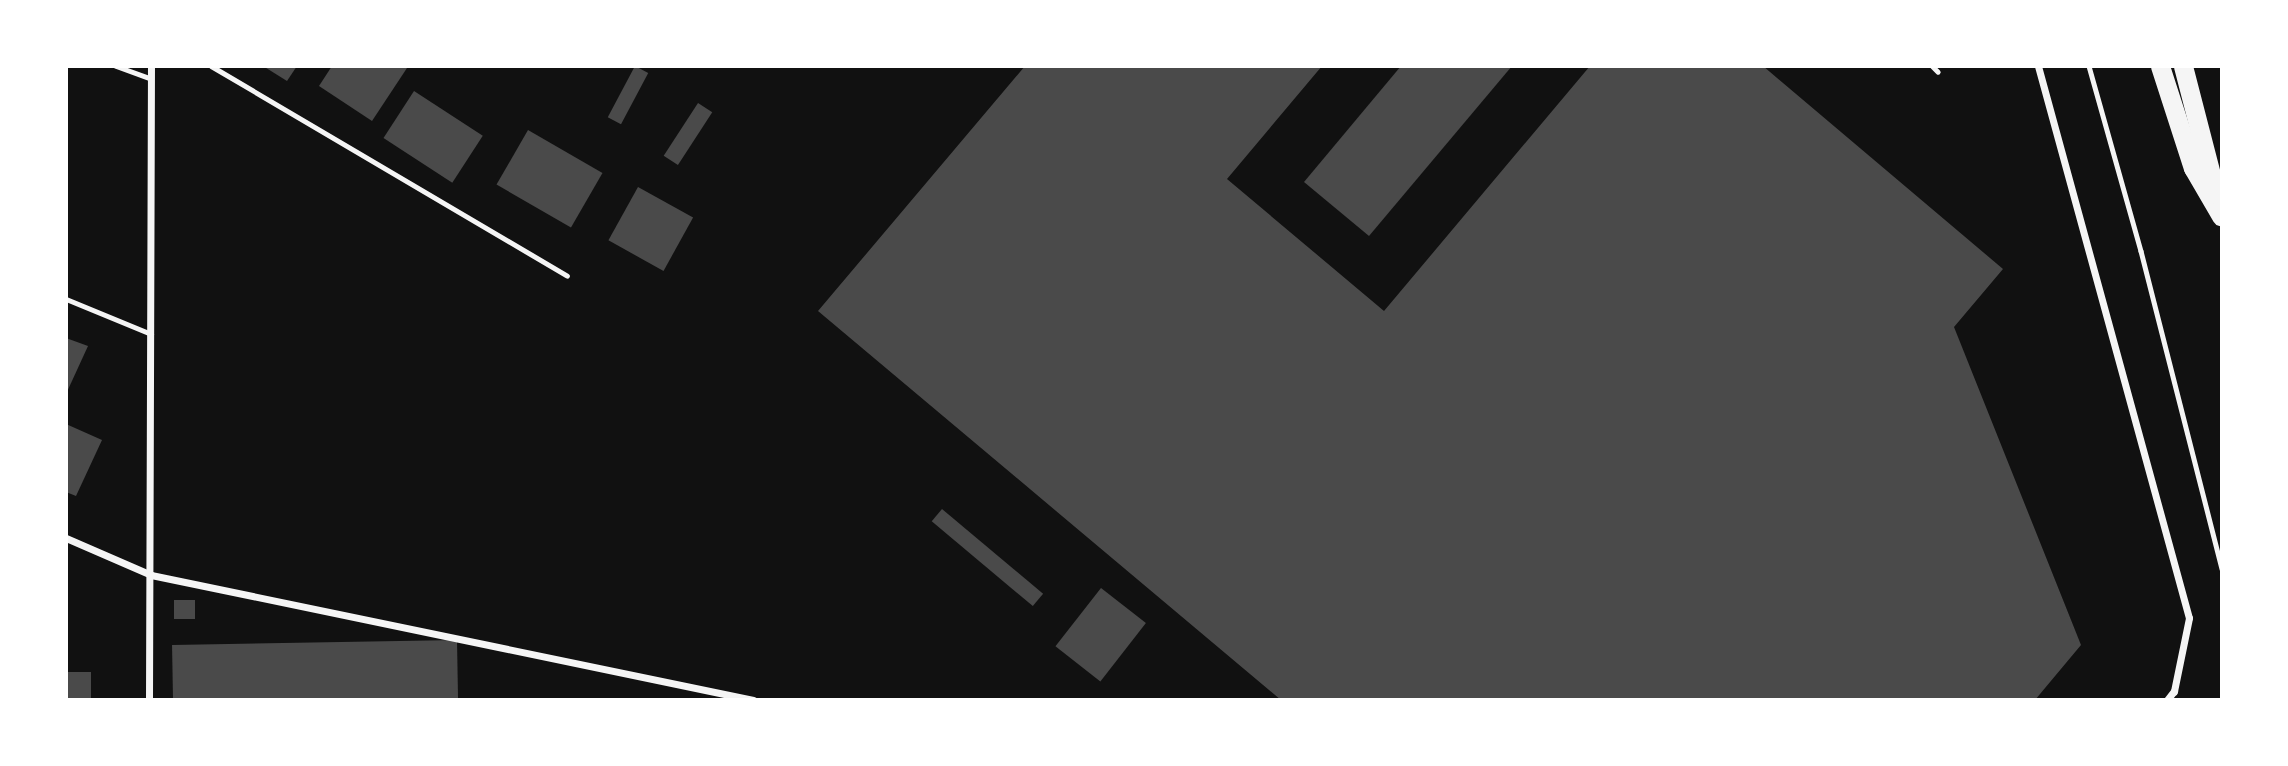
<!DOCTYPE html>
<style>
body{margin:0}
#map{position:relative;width:2288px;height:766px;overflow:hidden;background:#111;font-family:"Open Sans",sans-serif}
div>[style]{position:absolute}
.building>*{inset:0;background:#4a4a4a;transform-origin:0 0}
.path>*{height:4.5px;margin:-2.25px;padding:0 2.25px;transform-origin:2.25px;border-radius:2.25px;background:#f5f5f5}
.service>*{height:5px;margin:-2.5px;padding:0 2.5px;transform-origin:2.5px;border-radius:2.5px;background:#f5f5f5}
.minor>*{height:7px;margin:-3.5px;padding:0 3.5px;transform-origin:3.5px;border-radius:3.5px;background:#f5f5f5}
.trunk>*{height:19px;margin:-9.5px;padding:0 9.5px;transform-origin:9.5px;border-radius:9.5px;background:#f5f5f5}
span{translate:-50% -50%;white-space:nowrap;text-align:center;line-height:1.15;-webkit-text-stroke:5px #fff;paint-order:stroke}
.frame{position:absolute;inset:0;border:68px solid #fff;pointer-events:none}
</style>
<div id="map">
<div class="building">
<div style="clip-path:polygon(263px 66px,297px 66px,287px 81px)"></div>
<div style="clip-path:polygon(332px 66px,405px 66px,407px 68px,372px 121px,319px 86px)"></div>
<div style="left:635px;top:66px;width:15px;height:58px;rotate:28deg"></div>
<div style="clip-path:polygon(1025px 66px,1322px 66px,1227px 179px,1384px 311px,1590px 66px,1763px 66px,2003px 269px,1954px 327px,2081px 645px,2035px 700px,1281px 700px,818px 311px)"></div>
<div style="clip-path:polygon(1401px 66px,1512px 66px,1369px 236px,1304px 182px)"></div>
<div style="left:414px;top:91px;width:82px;height:56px;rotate:33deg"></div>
<div style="left:698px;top:103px;width:17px;height:63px;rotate:33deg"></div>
<div style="left:528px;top:130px;width:86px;height:63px;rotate:30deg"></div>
<div style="left:638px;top:187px;width:63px;height:61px;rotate:29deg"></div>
<div style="clip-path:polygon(66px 338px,88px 346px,66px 394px)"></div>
<div style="clip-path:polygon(66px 424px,102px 440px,76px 496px,66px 492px)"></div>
<div style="left:942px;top:509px;width:132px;height:16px;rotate:40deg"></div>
<div style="left:1101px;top:588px;width:57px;height:74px;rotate:38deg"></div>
<div style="left:174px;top:600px;width:21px;height:19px"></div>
<div style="left:457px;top:640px;width:60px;height:285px;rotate:89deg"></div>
<div style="left:66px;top:672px;width:25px;height:28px"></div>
</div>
<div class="path">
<div style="left:2089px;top:66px;width:192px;rotate:74.3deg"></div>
<div style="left:2141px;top:251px;width:328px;rotate:75.7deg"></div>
</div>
<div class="service">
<div style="left:116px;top:66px;width:37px;rotate:20deg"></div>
<div style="left:211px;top:66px;width:413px;rotate:30.5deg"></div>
<div style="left:1932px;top:66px;width:8px;rotate:45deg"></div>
<div style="left:66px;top:299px;width:92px;rotate:22.4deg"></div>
</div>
<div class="minor">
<div style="left:2038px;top:66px;width:572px;rotate:74.7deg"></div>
<div style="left:2189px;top:618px;width:75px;rotate:101.6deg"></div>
<div style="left:2174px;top:691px;width:11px;rotate:128deg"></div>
<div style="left:66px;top:538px;width:93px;rotate:23.5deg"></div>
<div style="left:151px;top:575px;width:615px;rotate:11.73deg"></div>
<div style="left:149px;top:700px;width:634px;rotate:-89.82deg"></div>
</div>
<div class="trunk">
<div style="left:2160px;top:66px;width:107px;rotate:72.1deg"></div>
<div style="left:2193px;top:168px;width:56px;rotate:59.7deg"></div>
<div style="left:2183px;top:66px;width:132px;rotate:75.5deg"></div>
</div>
<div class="frame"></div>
</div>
